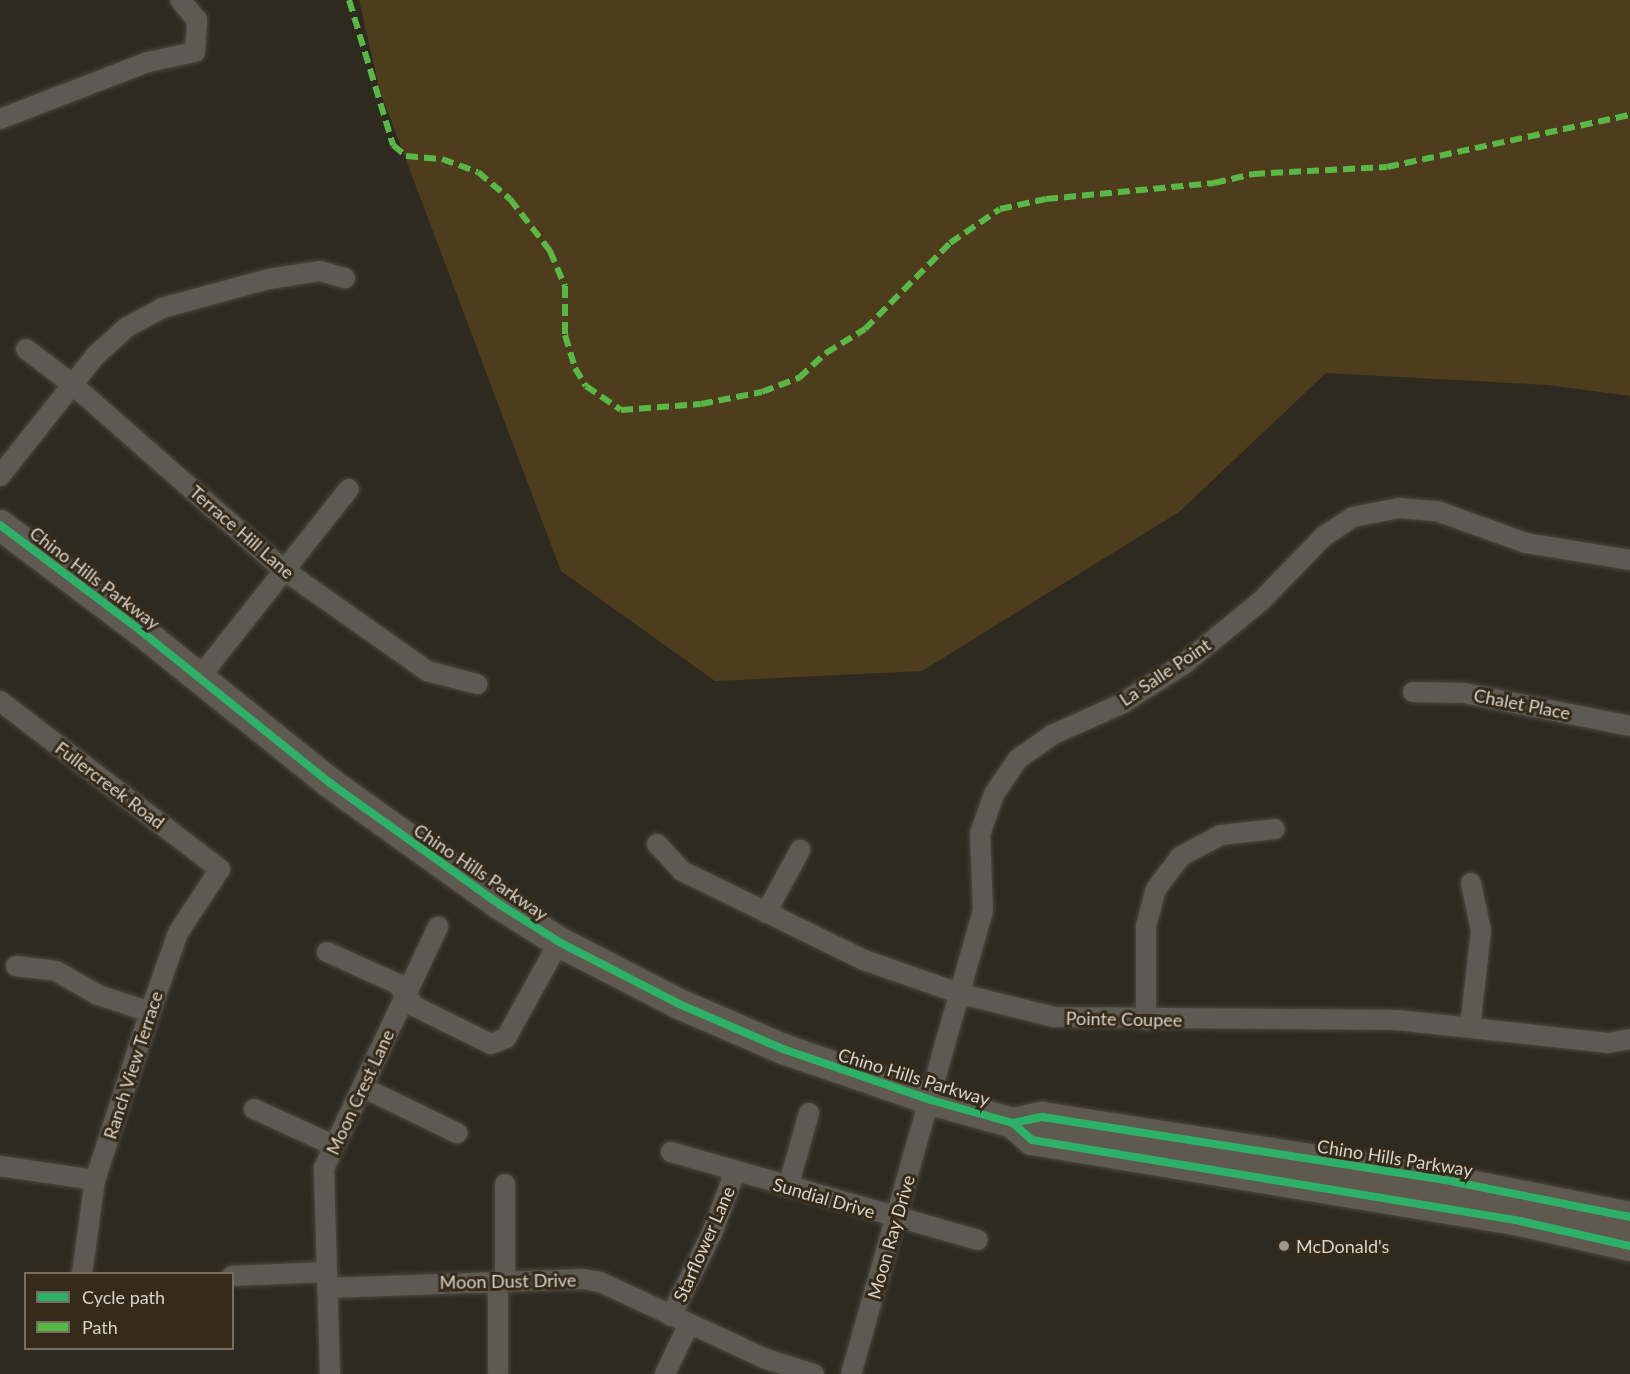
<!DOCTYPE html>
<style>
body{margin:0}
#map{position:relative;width:1630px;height:1374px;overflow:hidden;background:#2f2a20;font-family:Lato,sans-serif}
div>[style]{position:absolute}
.green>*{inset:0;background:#4e3d1d}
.roads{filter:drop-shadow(0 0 2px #4c4840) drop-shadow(0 0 2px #4c4840)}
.minor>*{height:20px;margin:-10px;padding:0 10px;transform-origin:10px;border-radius:10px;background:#5e5a53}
.primary>*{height:30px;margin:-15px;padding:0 15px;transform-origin:15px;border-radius:15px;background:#5f594f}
.quiet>*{height:6px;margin-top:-3px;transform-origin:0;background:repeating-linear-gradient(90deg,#58b947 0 12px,transparent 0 18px)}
.cycleway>*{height:8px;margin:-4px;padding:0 4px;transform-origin:4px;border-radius:4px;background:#2db169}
.dots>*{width:16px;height:16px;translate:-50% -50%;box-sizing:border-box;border:3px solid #352b1a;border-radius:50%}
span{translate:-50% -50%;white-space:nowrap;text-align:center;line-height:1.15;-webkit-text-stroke:6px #352b1a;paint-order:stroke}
.street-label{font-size:18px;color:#d9d2c8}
.poi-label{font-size:18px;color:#d9d2c8}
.left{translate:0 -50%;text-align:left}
.legend{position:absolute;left:24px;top:1272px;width:210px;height:78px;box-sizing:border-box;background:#352b1a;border:2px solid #776e60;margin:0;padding:8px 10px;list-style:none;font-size:18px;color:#d9d2c8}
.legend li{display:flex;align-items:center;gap:12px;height:30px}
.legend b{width:30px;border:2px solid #776e60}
</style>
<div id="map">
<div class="green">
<div style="clip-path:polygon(359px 0,1630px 0,1630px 396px,1548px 385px,1326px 373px,1179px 512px,922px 671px,715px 681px,561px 571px,380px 91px)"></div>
</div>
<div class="roads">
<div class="minor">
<div style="left:0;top:119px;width:159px;rotate:-21.1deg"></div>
<div style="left:148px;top:62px;width:48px;rotate:-12deg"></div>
<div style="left:195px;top:52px;width:32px;rotate:-86deg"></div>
<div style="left:197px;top:20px;width:26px;rotate:-130deg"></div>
<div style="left:26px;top:349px;width:58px;rotate:37.3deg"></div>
<div style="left:72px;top:384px;width:282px;rotate:41.3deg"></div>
<div style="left:284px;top:570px;width:175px;rotate:35.2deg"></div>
<div style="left:427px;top:671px;width:52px;rotate:14.6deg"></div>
<div style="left:0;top:476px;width:153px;rotate:-51.6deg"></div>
<div style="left:95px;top:356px;width:43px;rotate:-42.2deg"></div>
<div style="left:127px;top:327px;width:40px;rotate:-28deg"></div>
<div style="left:162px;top:308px;width:111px;rotate:-15.2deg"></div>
<div style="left:269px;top:279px;width:52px;rotate:-8.9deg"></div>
<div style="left:320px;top:271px;width:26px;rotate:16deg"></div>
<div style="left:199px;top:678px;width:241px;rotate:-51.6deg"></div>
<div style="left:1413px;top:692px;width:51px;rotate:1.1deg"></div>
<div style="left:1464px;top:693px;width:169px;rotate:11.2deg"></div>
<div style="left:0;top:701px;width:277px;rotate:37.4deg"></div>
<div style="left:220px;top:869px;width:77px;rotate:123.3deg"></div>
<div style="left:178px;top:933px;width:84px;rotate:109.5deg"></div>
<div style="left:150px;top:1012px;width:177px;rotate:108.1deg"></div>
<div style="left:95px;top:1180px;width:95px;rotate:97.9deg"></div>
<div style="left:657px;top:844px;width:37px;rotate:47deg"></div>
<div style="left:682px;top:871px;width:203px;rotate:26.1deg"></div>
<div style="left:864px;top:960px;width:103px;rotate:19.3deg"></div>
<div style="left:961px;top:994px;width:96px;rotate:13.9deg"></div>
<div style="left:1054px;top:1017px;width:343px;rotate:0.5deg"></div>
<div style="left:1397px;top:1020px;width:212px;rotate:6.2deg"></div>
<div style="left:1608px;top:1043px;width:22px;rotate:-10deg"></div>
<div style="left:766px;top:913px;width:72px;rotate:-61.6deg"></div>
<div style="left:327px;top:952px;width:78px;rotate:24.3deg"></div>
<div style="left:398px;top:984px;width:27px;rotate:54deg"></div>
<div style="left:414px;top:1006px;width:86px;rotate:26.3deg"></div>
<div style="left:491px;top:1044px;width:16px;rotate:-22deg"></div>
<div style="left:506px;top:1038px;width:110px;rotate:-61.1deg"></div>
<div style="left:16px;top:966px;width:40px;rotate:7.1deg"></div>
<div style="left:56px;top:971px;width:48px;rotate:29.7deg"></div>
<div style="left:98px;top:995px;width:55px;rotate:18.1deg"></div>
<div style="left:1146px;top:1020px;width:94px;rotate:-90deg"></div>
<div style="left:1146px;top:926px;width:38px;rotate:-75deg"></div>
<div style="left:1156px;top:889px;width:41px;rotate:-52.9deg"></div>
<div style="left:1181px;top:856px;width:45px;rotate:-27.7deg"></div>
<div style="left:1221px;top:835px;width:54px;rotate:-6.3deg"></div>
<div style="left:1470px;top:1027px;width:97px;rotate:-83.5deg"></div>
<div style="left:1481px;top:931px;width:49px;rotate:-101.8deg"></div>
<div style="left:362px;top:1087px;width:106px;rotate:25.8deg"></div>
<div style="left:254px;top:1109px;width:87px;rotate:24.5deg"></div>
<div style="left:671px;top:1152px;width:319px;rotate:16deg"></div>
<div style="left:0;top:1166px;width:96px;rotate:8.4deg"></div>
<div style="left:505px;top:1184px;width:97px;rotate:90deg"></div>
<div style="left:788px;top:1187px;width:77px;rotate:-74.2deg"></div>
<div style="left:232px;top:1276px;width:95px;rotate:-2.4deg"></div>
<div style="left:498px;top:1282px;width:90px;rotate:90deg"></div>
<div style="left:328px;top:1288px;width:255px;rotate:-2deg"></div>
<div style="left:583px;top:1279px;width:17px;rotate:10deg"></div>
<div style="left:600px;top:1282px;width:183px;rotate:24.9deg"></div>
<div style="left:766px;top:1359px;width:50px;rotate:17.4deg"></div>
<div style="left:671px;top:1316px;width:93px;rotate:-63.7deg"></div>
<div style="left:712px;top:1233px;width:65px;rotate:-69.3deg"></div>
<div style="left:330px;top:1374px;width:206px;rotate:-91.7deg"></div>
<div style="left:324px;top:1168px;width:267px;rotate:-64.7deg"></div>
<div style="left:665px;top:1374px;width:55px;rotate:-64.4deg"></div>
<div style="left:851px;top:1374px;width:481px;rotate:-74.1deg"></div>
<div style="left:983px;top:911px;width:77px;rotate:-92.2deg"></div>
<div style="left:980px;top:834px;width:42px;rotate:-70.7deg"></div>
<div style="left:994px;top:794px;width:42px;rotate:-55.6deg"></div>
<div style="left:1018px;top:759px;width:42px;rotate:-35.2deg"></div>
<div style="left:1052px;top:735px;width:76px;rotate:-24.2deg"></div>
<div style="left:1121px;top:704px;width:75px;rotate:-32.4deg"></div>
<div style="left:1184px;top:664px;width:99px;rotate:-39.3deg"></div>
<div style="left:1261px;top:601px;width:91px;rotate:-45.9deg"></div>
<div style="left:1324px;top:536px;width:35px;rotate:-33deg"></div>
<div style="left:1353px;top:517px;width:47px;rotate:-11.1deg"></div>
<div style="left:1399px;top:508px;width:38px;rotate:5deg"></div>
<div style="left:1437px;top:511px;width:95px;rotate:19.8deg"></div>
<div style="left:1526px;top:543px;width:105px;rotate:9.3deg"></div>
</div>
<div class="primary">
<div style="left:0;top:525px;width:176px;rotate:36.9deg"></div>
<div style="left:141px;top:631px;width:243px;rotate:38.8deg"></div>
<div style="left:330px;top:783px;width:208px;rotate:35.6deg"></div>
<div style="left:499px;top:904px;width:71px;rotate:32.3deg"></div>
<div style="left:559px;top:942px;width:135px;rotate:27.3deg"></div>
<div style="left:679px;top:1004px;width:113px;rotate:23.4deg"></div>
<div style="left:783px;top:1049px;width:157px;rotate:19deg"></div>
<div style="left:931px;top:1100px;width:85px;rotate:15.7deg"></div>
<div style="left:1013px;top:1123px;width:30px;rotate:-12deg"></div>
<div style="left:1042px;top:1117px;width:418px;rotate:8.9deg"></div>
<div style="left:1455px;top:1182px;width:178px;rotate:11.3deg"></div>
<div style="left:1013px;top:1123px;width:25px;rotate:42deg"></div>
<div style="left:1032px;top:1140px;width:495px;rotate:9.4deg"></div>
<div style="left:1520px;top:1221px;width:113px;rotate:12.8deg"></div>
</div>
</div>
<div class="quiet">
<div style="left:349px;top:0;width:152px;rotate:73.1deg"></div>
<div style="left:393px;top:145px;width:17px;rotate:40deg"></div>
<div style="left:406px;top:156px;width:36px;rotate:5deg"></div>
<div style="left:442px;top:159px;width:38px;rotate:20deg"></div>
<div style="left:478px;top:172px;width:42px;rotate:40.2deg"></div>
<div style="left:510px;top:199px;width:66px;rotate:52.4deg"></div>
<div style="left:550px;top:251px;width:38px;rotate:67deg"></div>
<div style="left:565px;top:286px;width:49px;rotate:90deg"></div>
<div style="left:565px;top:335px;width:34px;rotate:73deg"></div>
<div style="left:575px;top:368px;width:21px;rotate:59deg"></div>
<div style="left:586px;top:386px;width:42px;rotate:34.4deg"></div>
<div style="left:621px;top:410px;width:80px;rotate:-4.3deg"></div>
<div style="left:701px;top:404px;width:62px;rotate:-11.1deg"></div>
<div style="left:762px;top:392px;width:40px;rotate:-21deg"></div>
<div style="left:799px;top:378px;width:37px;rotate:-43deg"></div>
<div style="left:826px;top:353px;width:46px;rotate:-31.6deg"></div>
<div style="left:865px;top:329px;width:121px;rotate:-45.3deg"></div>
<div style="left:950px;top:243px;width:60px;rotate:-34.2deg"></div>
<div style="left:1000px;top:209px;width:47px;rotate:-12.3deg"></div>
<div style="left:1046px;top:199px;width:169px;rotate:-5.4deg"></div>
<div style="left:1214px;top:183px;width:40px;rotate:-13deg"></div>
<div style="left:1253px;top:174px;width:134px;rotate:-3deg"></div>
<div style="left:1387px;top:167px;width:249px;rotate:-12.1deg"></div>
</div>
<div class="cycleway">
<div style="left:0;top:525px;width:176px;rotate:36.9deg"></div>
<div style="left:141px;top:631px;width:243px;rotate:38.8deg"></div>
<div style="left:330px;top:783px;width:208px;rotate:35.6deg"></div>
<div style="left:499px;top:904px;width:71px;rotate:32.3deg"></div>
<div style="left:559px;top:942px;width:135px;rotate:27.3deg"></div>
<div style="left:679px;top:1004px;width:113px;rotate:23.4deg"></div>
<div style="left:783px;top:1049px;width:157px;rotate:19deg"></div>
<div style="left:931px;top:1100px;width:85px;rotate:15.7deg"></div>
<div style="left:1013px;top:1123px;width:30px;rotate:-12deg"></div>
<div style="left:1042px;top:1117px;width:418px;rotate:8.9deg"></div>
<div style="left:1455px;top:1182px;width:178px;rotate:11.3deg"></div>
<div style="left:1013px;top:1123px;width:25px;rotate:42deg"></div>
<div style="left:1032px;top:1140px;width:495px;rotate:9.4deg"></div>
<div style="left:1520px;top:1221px;width:113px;rotate:12.8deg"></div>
</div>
<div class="dots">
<div style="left:1284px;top:1246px;background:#9e978d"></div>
</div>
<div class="street-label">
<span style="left:242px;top:532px;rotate:41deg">Terrace Hill Lane</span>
<span style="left:95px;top:578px;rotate:37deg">Chino Hills Parkway</span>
<span style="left:1165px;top:672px;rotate:-34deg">La Salle Point</span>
<span style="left:1522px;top:704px;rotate:11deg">Chalet Place</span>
<span style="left:110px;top:785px;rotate:37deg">Fullercreek Road</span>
<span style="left:481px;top:872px;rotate:34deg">Chino Hills Parkway</span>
<span style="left:1124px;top:1019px;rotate:1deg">Pointe Coupee</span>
<span style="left:133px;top:1065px;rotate:-72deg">Ranch View Terrace</span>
<span style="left:914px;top:1077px;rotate:17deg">Chino Hills Parkway</span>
<span style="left:360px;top:1092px;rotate:-65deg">Moon Crest Lane</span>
<span style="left:1395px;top:1158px;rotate:9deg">Chino Hills Parkway</span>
<span style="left:824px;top:1198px;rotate:16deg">Sundial Drive</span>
<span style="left:891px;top:1237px;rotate:-74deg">Moon Ray Drive</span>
<span style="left:704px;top:1244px;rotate:-66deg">Starflower Lane</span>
<span style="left:508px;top:1281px;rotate:-1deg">Moon Dust Drive</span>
</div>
<div class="poi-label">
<span class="left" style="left:1296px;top:1246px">McDonald's</span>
</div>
<ul class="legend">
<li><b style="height:8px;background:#2db169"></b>Cycle path</li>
<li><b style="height:8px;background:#58b947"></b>Path</li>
</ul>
</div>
